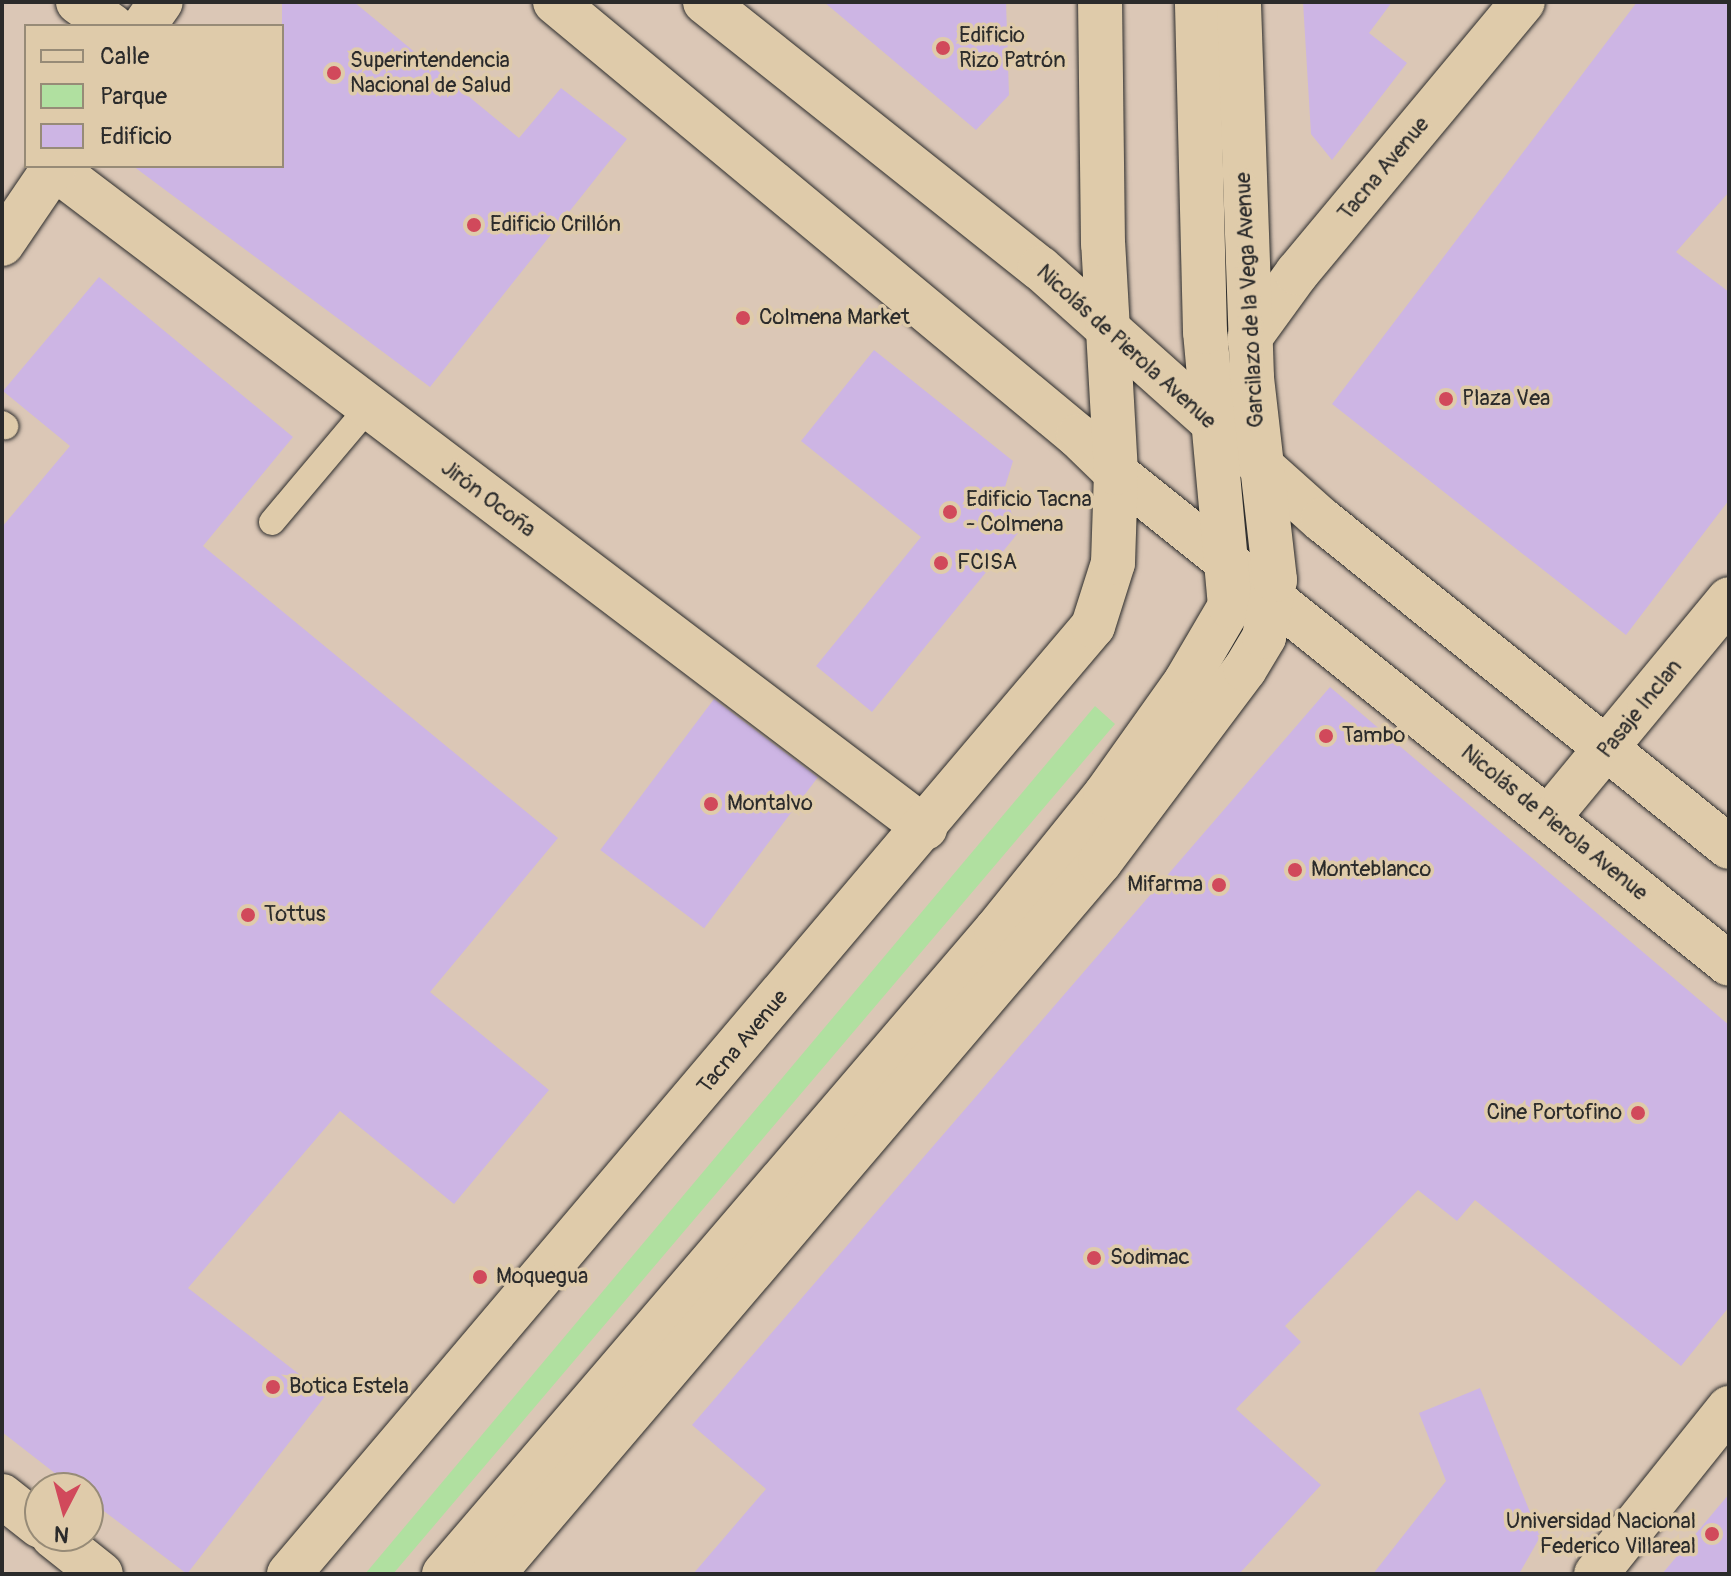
<!DOCTYPE html>
<meta charset="utf-8">
<style>
body{margin:0}
#map{position:relative;width:1731px;height:1576px;overflow:hidden;background:#dbc7b6;font-family:Pangolin,sans-serif}
div>[style]{position:absolute}
.green>*{inset:0;background:#b0e0a0}
.building>*{inset:0;background:#cdb5e4;transform-origin:0 0}
.roads{filter:drop-shadow(0 0 2px #2b2b2b) drop-shadow(0 0 2px #2b2b2b)}
.service>*{height:26px;margin:-13px;padding:0 13px;transform-origin:13px;border-radius:13px;background:#dfcbaa}
.minor>*{height:44px;margin:-22px;padding:0 22px;transform-origin:22px;border-radius:22px;background:#dfcbaa}
.tertiary>*{height:44px;margin:-22px;padding:0 22px;transform-origin:22px;border-radius:22px;background:#dfcbaa}
.secondary>*{height:44px;margin:-22px;padding:0 22px;transform-origin:22px;border-radius:22px;background:#dfcbaa}
.primary>*{height:44px;margin:-22px;padding:0 22px;transform-origin:22px;border-radius:22px;background:#dfcbaa}
.dots>*{width:22px;height:22px;translate:-50% -50%;box-sizing:border-box;border:4px solid #dfcbaa;border-radius:50%}
span{translate:-50% -50%;white-space:nowrap;text-align:center;line-height:1.15;-webkit-text-stroke:7px #dfcbaa;paint-order:stroke}
.poi-label{font-size:22px;color:#2b2b2b}
.left{translate:0 -50%;text-align:left}
.right{translate:-100% -50%;text-align:right}
.street-label{font-size:22px;color:#2b2b2b}
.frame{position:absolute;inset:0;border:4px solid #2b2b2b;pointer-events:none}
.legend{position:absolute;left:24px;top:24px;width:260px;height:144px;box-sizing:border-box;background:#dfcbaa;border:2px solid #978b77;margin:0;padding:10px 14px;list-style:none;font-size:24px;color:#2b2b2b}
.legend li{display:flex;align-items:center;gap:16px;height:40px}
.legend b{width:40px;border:2px solid #978b77}
.north{position:absolute;left:24px;top:1472px;width:80px;height:80px;box-sizing:border-box;background:#dfcbaa;border:2px solid #978b77;border-radius:50%;rotate:186deg;font-size:22px;font-weight:700;line-height:32px;text-align:center;color:#2b2b2b}
.north::after{content:'';display:block;margin:auto;width:28px;height:36px;background:#d1495b;clip-path:polygon(50% 0,100% 100%,50% 72%,0 100%)}
</style>
<div id="map">
<div class="green">
<div style="clip-path:polygon(1095px 706px,1115px 724px,393px 1574px,365px 1574px)"></div>
</div>
<div class="building">
<div style="clip-path:polygon(282px 2px,354px 2px,519px 138px,561px 88px,627px 139px,430px 387px,133px 166px,282px 166px)"></div>
<div style="clip-path:polygon(824px 2px,1006px 2px,1009px 95px,976px 130px)"></div>
<div style="clip-path:polygon(1303px 2px,1392px 2px,1369px 33px,1407px 63px,1332px 160px,1311px 134px)"></div>
<div style="clip-path:polygon(1637px 2px,1729px 2px,1729px 192px,1676px 252px,1729px 292px,1729px 500px,1626px 635px,1332px 404px)"></div>
<div style="clip-path:polygon(99px 277px,293px 437px,203px 546px,558px 838px,430px 992px,549px 1090px,454px 1204px,340px 1111px,188px 1288px,326px 1395px,187px 1574px,88px 1499px,88px 1488px,74px 1488px,2px 1432px,2px 527px,70px 446px,3px 391px)"></div>
<div style="clip-path:polygon(874px 350px,1013px 461px,1004px 490px,1018px 533px,872px 712px,816px 666px,921px 537px,801px 441px)"></div>
<div style="clip-path:polygon(1330px 687px,1729px 1025px,1729px 1307px,1681px 1366px,1475px 1200px,1457px 1221px,1418px 1190px,1285px 1326px,1301px 1342px,1236px 1409px,1321px 1485px,1239px 1574px,693px 1574px,766px 1489px,692px 1425px)"></div>
<div style="left:714px;top:699px;width:130px;height:189px;rotate:37deg"></div>
<div style="clip-path:polygon(1480px 1388px,1540px 1537px,1519px 1574px,1373px 1574px,1446px 1481px,1419px 1413px)"></div>
<div style="clip-path:polygon(1729px 1494px,1729px 1574px,1662px 1574px)"></div>
</div>
<div class="roads">
<div class="service">
<div style="left:2px;top:424px;width:4px;rotate:34deg"></div>
<div style="left:272px;top:522px;width:148px;rotate:-49.9deg"></div>
</div>
<div class="minor">
<div style="left:78px;top:2px;width:42px;rotate:35.2deg"></div>
<div style="left:144px;top:26px;width:29px;rotate:-55deg"></div>
<div style="left:54px;top:168px;width:1093px;rotate:37.15deg"></div>
<div style="left:2px;top:244px;width:94px;rotate:-55.8deg"></div>
<div style="left:1548px;top:818px;width:284px;rotate:-50.4deg"></div>
<div style="left:2px;top:1496px;width:48px;rotate:38.3deg"></div>
<div style="left:53px;top:1536px;width:61px;rotate:38.4deg"></div>
<div style="left:1596px;top:1574px;width:213px;rotate:-51.3deg"></div>
</div>
<div class="tertiary">
<div style="left:1249px;top:339px;width:82px;rotate:-54deg"></div>
<div style="left:1297px;top:273px;width:353px;rotate:-50.2deg"></div>
</div>
<div class="secondary">
<div style="left:555px;top:2px;width:680px;rotate:39.69deg"></div>
<div style="left:1078px;top:436px;width:53px;rotate:44.2deg"></div>
<div style="left:1116px;top:473px;width:785px;rotate:38.69deg"></div>
<div style="left:705px;top:2px;width:428px;rotate:38.5deg"></div>
<div style="left:1040px;top:268px;width:378px;rotate:41.8deg"></div>
<div style="left:1322px;top:520px;width:522px;rotate:38.78deg"></div>
</div>
<div class="primary">
<div style="left:289px;top:1574px;width:1243px;rotate:-49.7deg"></div>
<div style="left:1093px;top:626px;width:66px;rotate:-72.4deg"></div>
<div style="left:1113px;top:563px;width:90px;rotate:-88.1deg"></div>
<div style="left:1116px;top:473px;width:229px;rotate:-93.2deg"></div>
<div style="left:1103px;top:244px;width:242px;rotate:-90.7deg"></div>
<div style="left:444px;top:1574px;width:848px;rotate:-49.4deg"></div>
<div style="left:996px;top:930px;width:174px;rotate:-51.1deg"></div>
<div style="left:1105px;top:795px;width:140px;rotate:-54.6deg"></div>
<div style="left:1186px;top:681px;width:87px;rotate:-59.6deg"></div>
<div style="left:1230px;top:606px;width:275px;rotate:-95.2deg"></div>
<div style="left:1205px;top:332px;width:330px;rotate:-91.4deg"></div>
<div style="left:493px;top:1574px;width:936px;rotate:-49.55deg"></div>
<div style="left:1100px;top:862px;width:241px;rotate:-53.1deg"></div>
<div style="left:1245px;top:669px;width:37px;rotate:-59deg"></div>
<div style="left:1264px;top:637px;width:58px;rotate:-79.1deg"></div>
<div style="left:1275px;top:580px;width:204px;rotate:-96.5deg"></div>
<div style="left:1252px;top:377px;width:375px;rotate:-92deg"></div>
</div>
</div>
<div class="dots">
<div style="left:943px;top:48px;background:#d1495b"></div>
<div style="left:334px;top:73px;background:#d1495b"></div>
<div style="left:474px;top:225px;background:#d1495b"></div>
<div style="left:743px;top:318px;background:#d1495b"></div>
<div style="left:1446px;top:399px;background:#d1495b"></div>
<div style="left:950px;top:512px;background:#d1495b"></div>
<div style="left:941px;top:563px;background:#d1495b"></div>
<div style="left:1326px;top:736px;background:#d1495b"></div>
<div style="left:711px;top:804px;background:#d1495b"></div>
<div style="left:1295px;top:870px;background:#d1495b"></div>
<div style="left:1219px;top:885px;background:#d1495b"></div>
<div style="left:248px;top:915px;background:#d1495b"></div>
<div style="left:1638px;top:1113px;background:#d1495b"></div>
<div style="left:1094px;top:1258px;background:#d1495b"></div>
<div style="left:480px;top:1277px;background:#d1495b"></div>
<div style="left:273px;top:1387px;background:#d1495b"></div>
<div style="left:1712px;top:1534px;background:#d1495b"></div>
</div>
<div class="poi-label">
<span class="left" style="left:959px;top:48px">Edificio<br>Rizo Patrón</span>
<span class="left" style="left:350px;top:73px">Superintendencia<br>Nacional de Salud</span>
<span class="left" style="left:490px;top:225px">Edificio Crillón</span>
<span class="left" style="left:759px;top:318px">Colmena Market</span>
<span class="left" style="left:1462px;top:399px">Plaza Vea</span>
<span class="left" style="left:966px;top:512px">Edificio Tacna<br>- Colmena</span>
<span class="left" style="left:957px;top:563px">FCISA</span>
<span class="left" style="left:1342px;top:736px">Tambo</span>
<span class="left" style="left:727px;top:804px">Montalvo</span>
<span class="left" style="left:1311px;top:870px">Monteblanco</span>
<span class="right" style="left:1203px;top:885px">Mifarma</span>
<span class="left" style="left:264px;top:915px">Tottus</span>
<span class="right" style="left:1622px;top:1113px">Cine Portofino</span>
<span class="left" style="left:1110px;top:1258px">Sodimac</span>
<span class="left" style="left:496px;top:1277px">Moquegua</span>
<span class="left" style="left:289px;top:1387px">Botica Estela</span>
<span class="right" style="left:1696px;top:1534px">Universidad Nacional<br>Federico Villareal</span>
</div>
<div class="street-label">
<span style="left:1384px;top:169px;rotate:-50deg">Tacna Avenue</span>
<span style="left:1250px;top:300px;rotate:-93deg">Garcilazo de la Vega Avenue</span>
<span style="left:1126px;top:347px;rotate:42deg">Nicolás de Pierola Avenue</span>
<span style="left:488px;top:499px;rotate:37deg">Jirón Ocoña</span>
<span style="left:1640px;top:709px;rotate:-51deg">Pasaje Inclan</span>
<span style="left:1554px;top:823px;rotate:39deg">Nicolás de Pierola Avenue</span>
<span style="left:743px;top:1042px;rotate:-50deg">Tacna Avenue</span>
</div>
<div class="frame"></div>
<ul class="legend">
<li><b style="height:10px;background:#dfcbaa"></b>Calle</li>
<li><b style="height:22px;background:#b0e0a0"></b>Parque</li>
<li><b style="height:22px;background:#cdb5e4"></b>Edificio</li>
</ul>
<div class="north">N</div>
</div>
